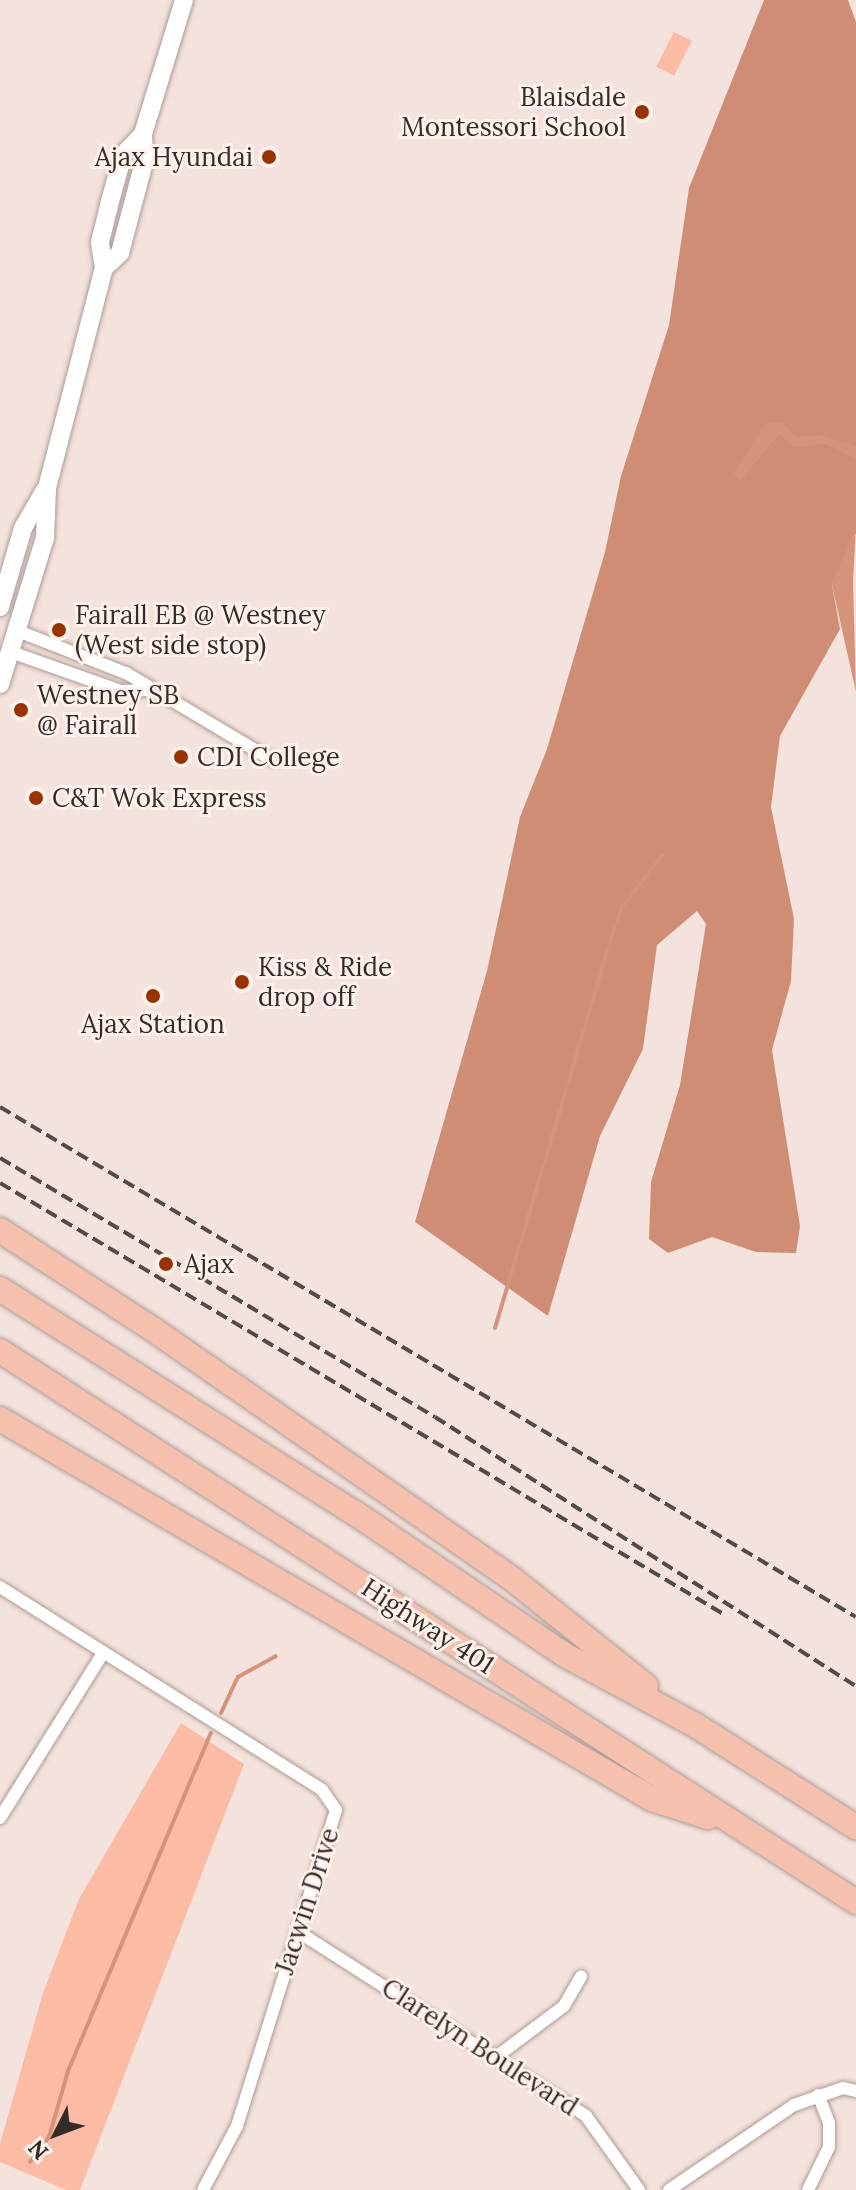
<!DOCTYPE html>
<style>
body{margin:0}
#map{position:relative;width:856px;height:2190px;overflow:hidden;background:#f4e2dc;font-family:Lora,serif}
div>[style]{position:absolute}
.green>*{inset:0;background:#fcbba4;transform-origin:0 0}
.forest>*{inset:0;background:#d08d76}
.water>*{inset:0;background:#d6937b}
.stream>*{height:4px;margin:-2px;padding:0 2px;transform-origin:2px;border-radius:2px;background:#d6937b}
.roads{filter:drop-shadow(0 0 2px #ad9c96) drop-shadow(0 0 2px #ad9c96)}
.street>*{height:12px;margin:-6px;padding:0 6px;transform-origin:6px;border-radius:6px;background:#fff}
.secondary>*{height:18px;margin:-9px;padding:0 9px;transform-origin:9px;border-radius:9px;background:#fff}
.highway>*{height:24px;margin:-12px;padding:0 12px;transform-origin:12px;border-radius:12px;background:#f5c1ae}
.rail>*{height:4px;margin-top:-2px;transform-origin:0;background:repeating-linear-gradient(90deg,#534b47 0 12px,transparent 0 18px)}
.dots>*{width:22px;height:22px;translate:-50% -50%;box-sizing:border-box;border:4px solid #fef0eb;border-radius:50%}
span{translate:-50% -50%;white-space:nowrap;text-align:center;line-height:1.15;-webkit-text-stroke:6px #fef0eb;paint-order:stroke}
.poi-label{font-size:26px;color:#332d2a}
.right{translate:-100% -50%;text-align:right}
.left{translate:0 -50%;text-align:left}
.street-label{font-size:26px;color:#332d2a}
.north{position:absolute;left:16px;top:2094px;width:80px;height:80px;-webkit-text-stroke:6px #fef0eb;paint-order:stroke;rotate:228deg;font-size:22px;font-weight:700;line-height:32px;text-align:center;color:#332d2a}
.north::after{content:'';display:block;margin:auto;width:28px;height:36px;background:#332d2a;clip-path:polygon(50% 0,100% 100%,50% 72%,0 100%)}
</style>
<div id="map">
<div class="green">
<div style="left:674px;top:32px;width:20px;height:39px;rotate:27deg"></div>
<div style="clip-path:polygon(181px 1723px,244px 1764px,80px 2190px,66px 2190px,0 2162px,0 2144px,43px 1993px,79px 1899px)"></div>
</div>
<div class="forest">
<div style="clip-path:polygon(764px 0,848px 0,856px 22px,856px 533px,832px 585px,840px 629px,780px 736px,771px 807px,794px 919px,791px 981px,772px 1050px,800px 1226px,796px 1253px,756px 1252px,712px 1237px,668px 1253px,649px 1239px,651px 1182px,680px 1085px,706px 924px,697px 911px,657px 945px,643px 1049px,600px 1136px,548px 1316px,415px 1222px,487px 971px,520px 817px,547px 749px,605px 552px,621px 476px,669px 325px,689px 188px)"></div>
</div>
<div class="water">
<div style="clip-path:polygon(781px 422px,797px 437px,820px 435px,856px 446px,856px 459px,826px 444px,794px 447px,779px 434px,740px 481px,734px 474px,765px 424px)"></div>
<div style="clip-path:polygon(856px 526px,853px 581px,856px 692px,832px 585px)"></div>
</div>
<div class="stream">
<div style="left:495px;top:1328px;width:413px;rotate:-73.4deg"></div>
<div style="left:613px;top:932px;width:27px;rotate:-70deg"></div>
<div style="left:622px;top:907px;width:65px;rotate:-51.9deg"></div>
<div style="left:221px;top:1713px;width:40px;rotate:-65deg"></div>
<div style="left:238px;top:1677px;width:43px;rotate:-28.9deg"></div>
<div style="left:30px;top:2162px;width:31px;rotate:-53deg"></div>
<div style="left:49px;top:2137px;width:69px;rotate:-73.9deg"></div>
<div style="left:68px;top:2071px;width:367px;rotate:-67.1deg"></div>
</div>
<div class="roads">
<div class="street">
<div style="left:18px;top:631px;width:116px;rotate:21.3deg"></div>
<div style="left:126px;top:673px;width:168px;rotate:30.8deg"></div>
<div style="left:11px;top:652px;width:117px;rotate:19.5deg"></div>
<div style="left:121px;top:691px;width:27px;rotate:-2deg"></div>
<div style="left:0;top:1587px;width:381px;rotate:32.2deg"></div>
<div style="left:322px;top:1790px;width:24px;rotate:55deg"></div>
<div style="left:336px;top:1810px;width:331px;rotate:107.4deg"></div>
<div style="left:237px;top:2126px;width:72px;rotate:118deg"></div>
<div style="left:0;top:1818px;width:195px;rotate:-58deg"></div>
<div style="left:297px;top:1931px;width:343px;rotate:32.6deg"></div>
<div style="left:586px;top:2116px;width:91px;rotate:54.4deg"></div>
<div style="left:496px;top:2057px;width:85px;rotate:-36.9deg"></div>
<div style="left:564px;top:2006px;width:34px;rotate:-60deg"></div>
<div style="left:669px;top:2190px;width:151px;rotate:-34.2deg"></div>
<div style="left:794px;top:2105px;width:52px;rotate:-19.1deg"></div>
<div style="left:843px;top:2088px;width:13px;rotate:13deg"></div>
<div style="left:808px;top:2190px;width:48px;rotate:-64deg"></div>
<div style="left:829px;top:2147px;width:24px;rotate:-90deg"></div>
<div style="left:829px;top:2123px;width:30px;rotate:-111deg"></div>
</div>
<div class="secondary">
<div style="left:104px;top:268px;width:22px;rotate:-43deg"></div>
<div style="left:120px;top:253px;width:94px;rotate:-75.2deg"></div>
<div style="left:144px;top:162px;width:28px;rotate:-92deg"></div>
<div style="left:143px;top:134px;width:140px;rotate:-73deg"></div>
<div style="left:0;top:607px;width:82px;rotate:-73.8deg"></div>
<div style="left:23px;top:528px;width:44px;rotate:-59.9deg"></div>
<div style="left:0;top:684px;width:153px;rotate:-72.9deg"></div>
<div style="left:45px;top:538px;width:50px;rotate:-87.7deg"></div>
<div style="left:47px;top:488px;width:227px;rotate:-75.5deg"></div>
<div style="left:104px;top:268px;width:26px;rotate:-99deg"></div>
<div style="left:100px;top:242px;width:38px;rotate:-76deg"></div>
<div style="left:109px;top:205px;width:52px;rotate:-74.4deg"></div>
<div style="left:123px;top:155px;width:29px;rotate:-46deg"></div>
</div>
<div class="highway">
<div style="left:0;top:1230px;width:184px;rotate:33deg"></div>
<div style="left:154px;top:1330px;width:435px;rotate:34.8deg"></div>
<div style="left:511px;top:1578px;width:173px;rotate:38.7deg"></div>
<div style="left:0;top:1289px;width:420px;rotate:32.3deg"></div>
<div style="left:355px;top:1513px;width:254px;rotate:34.1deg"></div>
<div style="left:565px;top:1655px;width:148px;rotate:28.3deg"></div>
<div style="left:695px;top:1725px;width:191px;rotate:32.4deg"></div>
<div style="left:0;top:1351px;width:1018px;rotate:32.77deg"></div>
<div style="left:0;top:1419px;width:755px;rotate:30.23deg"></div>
<div style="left:652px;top:1799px;width:59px;rotate:17.8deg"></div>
</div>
</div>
<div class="rail">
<div style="left:0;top:1107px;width:996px;rotate:30.79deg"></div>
<div style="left:0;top:1158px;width:506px;rotate:30.77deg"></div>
<div style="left:435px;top:1417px;width:500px;rotate:32.6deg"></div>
<div style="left:0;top:1183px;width:844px;rotate:30.79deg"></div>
</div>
<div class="dots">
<div style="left:642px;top:112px;background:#983402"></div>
<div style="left:269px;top:157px;background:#983402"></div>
<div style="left:59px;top:630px;background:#983402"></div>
<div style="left:21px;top:710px;background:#983402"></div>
<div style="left:181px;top:757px;background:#983402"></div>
<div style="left:36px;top:798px;background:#983402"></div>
<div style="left:242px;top:982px;background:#983402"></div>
<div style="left:153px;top:996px;background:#983402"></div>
<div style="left:166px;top:1264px;background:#983402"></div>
</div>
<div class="poi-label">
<span class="right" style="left:626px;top:112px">Blaisdale<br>Montessori School</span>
<span class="right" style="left:253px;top:157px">Ajax Hyundai</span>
<span class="left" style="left:75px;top:630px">Fairall EB @ Westney<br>(West side stop)</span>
<span class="left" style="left:37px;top:710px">Westney SB<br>@ Fairall</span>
<span class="left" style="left:197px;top:757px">CDI College</span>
<span class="left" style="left:52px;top:798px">C&amp;T Wok Express</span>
<span class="left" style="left:258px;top:982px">Kiss &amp; Ride<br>drop off</span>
<span style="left:153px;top:1024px">Ajax Station</span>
<span class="left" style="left:184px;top:1264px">Ajax</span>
</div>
<div class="street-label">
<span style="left:428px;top:1626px;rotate:33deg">Highway 401</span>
<span style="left:307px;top:1901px;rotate:-72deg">Jacwin Drive</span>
<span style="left:480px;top:2047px;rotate:33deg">Clarelyn Boulevard</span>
</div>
<div class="north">N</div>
</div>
